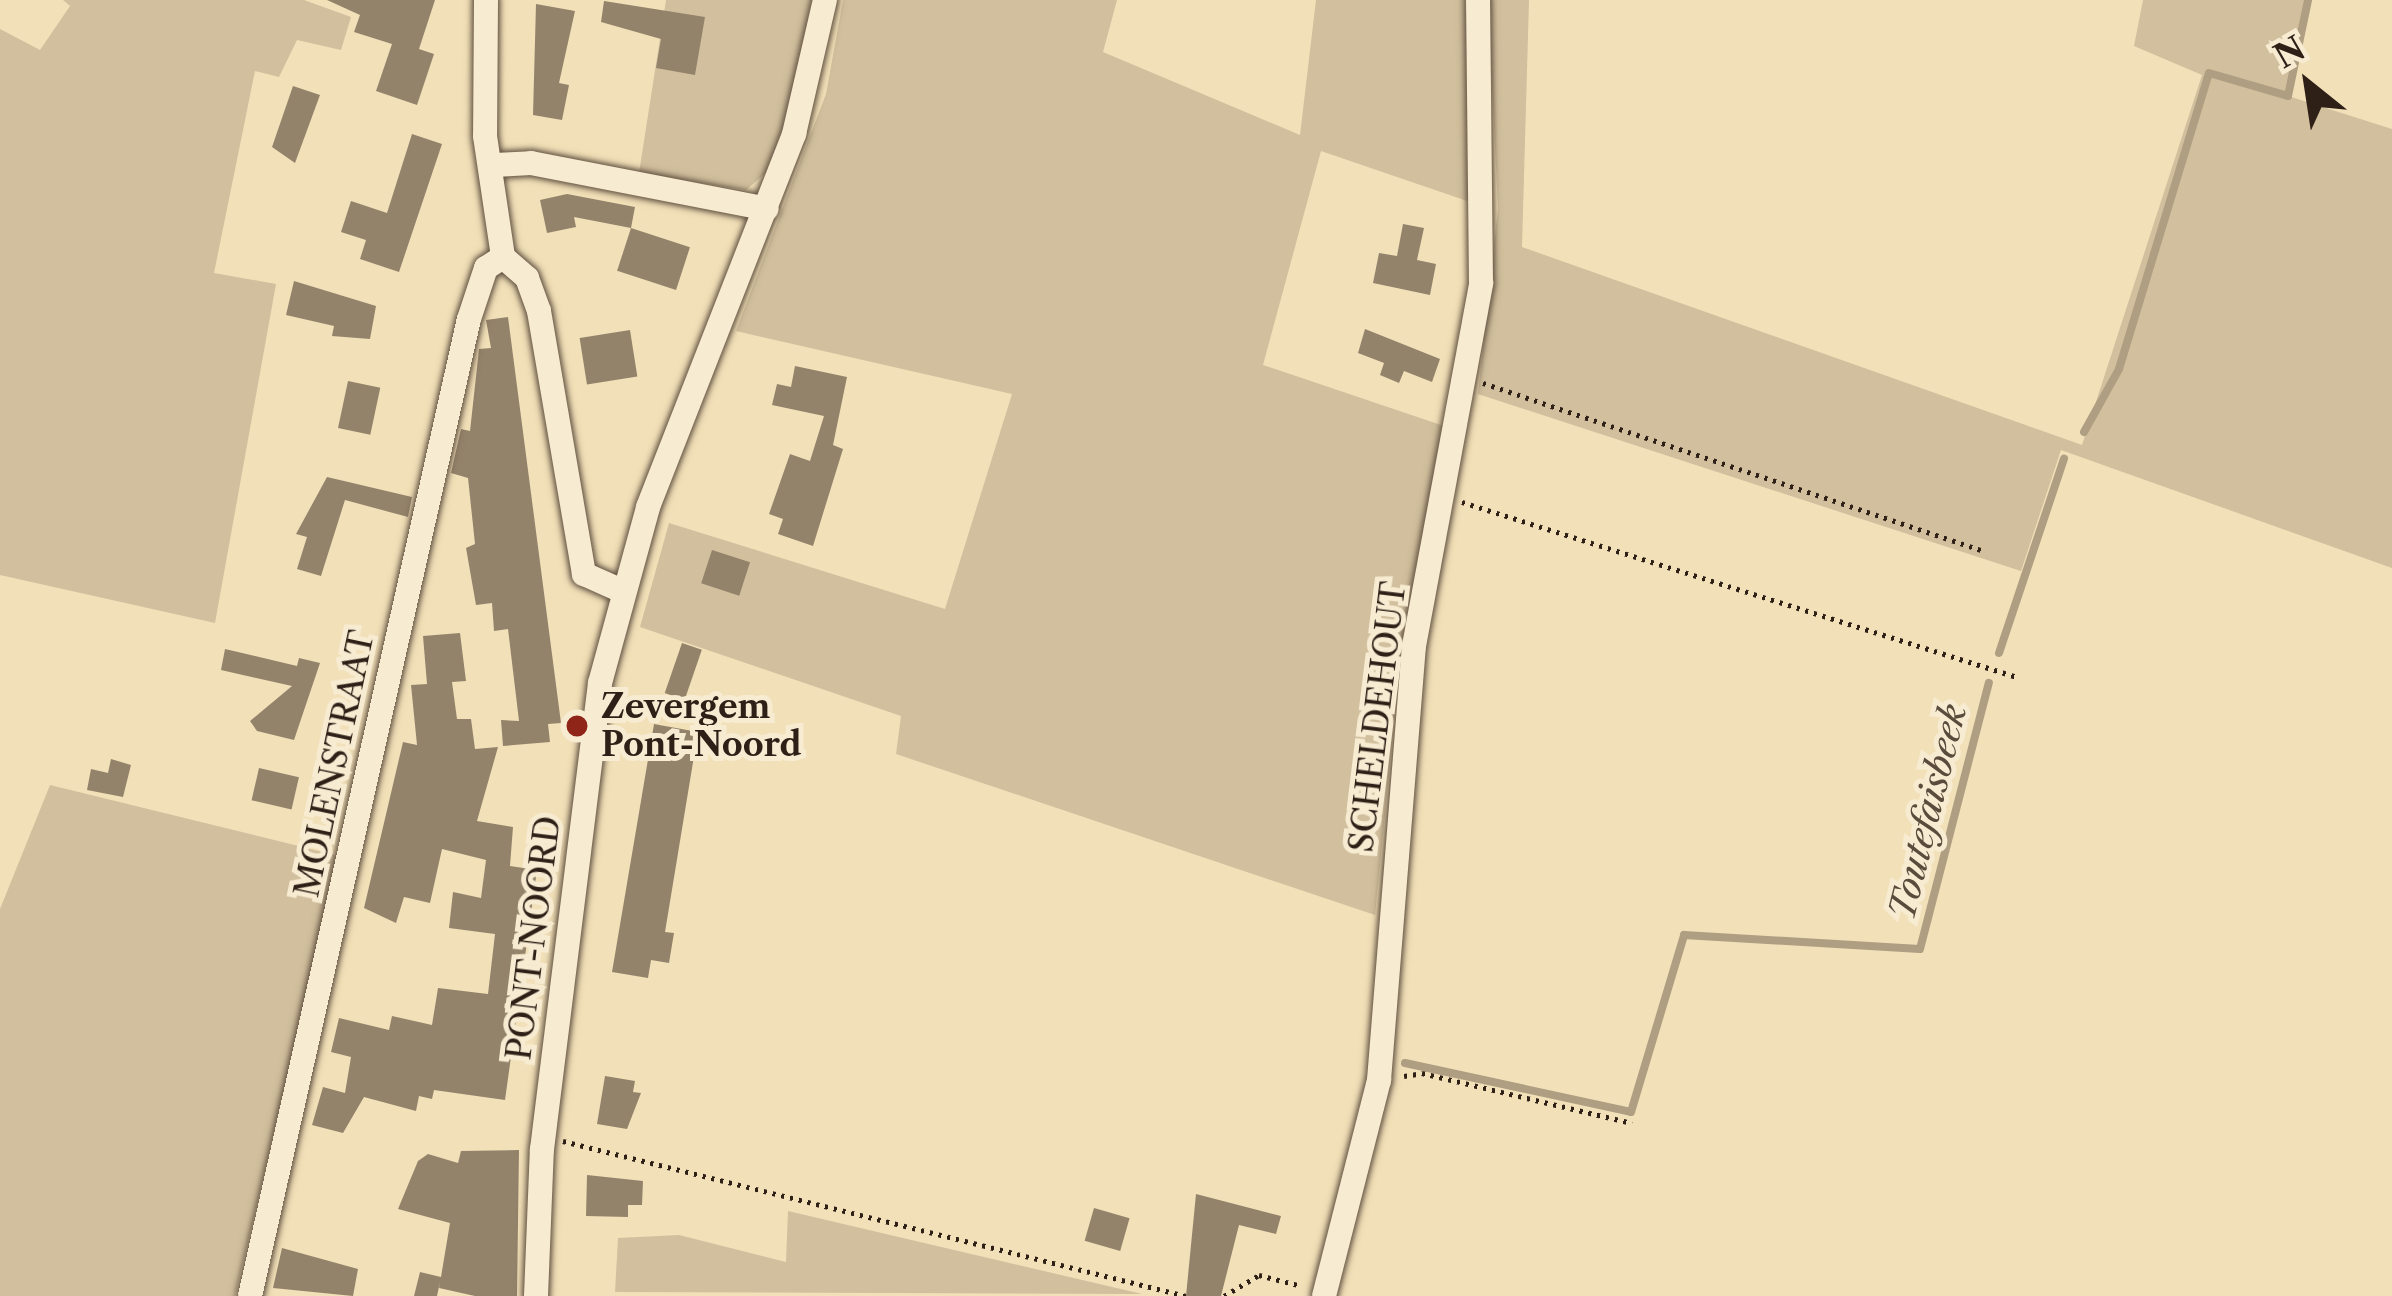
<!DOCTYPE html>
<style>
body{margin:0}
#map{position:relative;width:2392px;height:1296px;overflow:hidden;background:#f2e0b8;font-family:"Libre Caslon Text",serif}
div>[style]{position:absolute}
.green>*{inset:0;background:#d1bf9d}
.stream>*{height:8px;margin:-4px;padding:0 4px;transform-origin:4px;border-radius:4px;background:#af9e81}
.building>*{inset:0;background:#94836b;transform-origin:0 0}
.path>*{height:4.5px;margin-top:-2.25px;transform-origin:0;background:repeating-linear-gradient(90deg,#2e1f17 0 3px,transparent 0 9px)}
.roads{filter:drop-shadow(0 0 3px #5f4f3f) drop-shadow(0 0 3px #5f4f3f)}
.minor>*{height:24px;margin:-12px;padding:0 12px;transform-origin:12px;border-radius:12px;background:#f7ebd1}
.dots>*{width:33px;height:33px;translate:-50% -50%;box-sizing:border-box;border:6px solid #f7ebd1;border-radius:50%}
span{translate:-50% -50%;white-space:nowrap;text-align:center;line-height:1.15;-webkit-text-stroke:10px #f7ebd1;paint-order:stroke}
.poi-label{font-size:33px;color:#2e1f17;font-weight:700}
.left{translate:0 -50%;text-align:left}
.street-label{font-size:33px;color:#2e1f17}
.water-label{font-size:36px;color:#5b4b3c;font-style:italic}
.north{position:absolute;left:2248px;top:24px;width:120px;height:120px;-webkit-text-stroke:9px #f7ebd1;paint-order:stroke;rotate:330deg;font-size:33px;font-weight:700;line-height:48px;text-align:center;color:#2e1f17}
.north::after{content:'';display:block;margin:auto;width:42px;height:54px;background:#2e1f17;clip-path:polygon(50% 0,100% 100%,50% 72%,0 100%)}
</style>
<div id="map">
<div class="green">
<div style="clip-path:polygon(63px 0,304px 0,351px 17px,341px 50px,297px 40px,279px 77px,255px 71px,214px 273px,276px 284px,215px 623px,0 575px,0 29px,40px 50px,70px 6px)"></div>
<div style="clip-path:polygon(666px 0,812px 0,784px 129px,767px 172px,746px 190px,639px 173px)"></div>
<div style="clip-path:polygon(843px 0,1117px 0,1103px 52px,1300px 135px,1316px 0,1465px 0,1473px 203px,1321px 151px,1263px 365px,1447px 427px,1402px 643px,1375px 915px,896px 754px,901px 716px,640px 627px,669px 523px,945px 609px,1012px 394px,736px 331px,826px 94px)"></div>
<div style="clip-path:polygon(1488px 0,1529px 0,1522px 247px,2082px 445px,2202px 75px,2134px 46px,2143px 0,2308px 0,2288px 96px,2392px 129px,2392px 568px,2061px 450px,2021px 571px,1478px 394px,1498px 208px)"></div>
<div style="clip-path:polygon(50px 785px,339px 856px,235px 1296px,0 1296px,0 909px)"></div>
<div style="clip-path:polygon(788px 1211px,1142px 1294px,615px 1292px,618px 1238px,679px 1235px,786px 1262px)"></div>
</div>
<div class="stream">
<div style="left:2084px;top:432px;width:72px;rotate:-60.9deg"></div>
<div style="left:2119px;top:369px;width:309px;rotate:-73.1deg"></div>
<div style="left:2209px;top:73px;width:82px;rotate:16.2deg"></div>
<div style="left:2288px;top:96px;width:98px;rotate:-78.2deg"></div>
<div style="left:1999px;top:653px;width:205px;rotate:-71.5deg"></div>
<div style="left:1405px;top:1063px;width:231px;rotate:12.2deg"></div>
<div style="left:1631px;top:1112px;width:185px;rotate:-73.3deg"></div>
<div style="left:1684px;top:935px;width:236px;rotate:3.4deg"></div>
<div style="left:1920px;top:949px;width:275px;rotate:-75.5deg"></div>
</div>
<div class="building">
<div style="clip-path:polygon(327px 0,435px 0,419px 49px,434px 54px,417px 105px,376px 91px,392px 44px,354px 32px,360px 15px)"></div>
<div style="clip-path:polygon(604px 1px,705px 17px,695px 75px,656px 68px,661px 39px,601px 22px)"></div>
<div style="clip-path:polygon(536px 4px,575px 11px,559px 83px,569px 85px,562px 120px,533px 115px)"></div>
<div style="clip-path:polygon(293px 86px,320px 95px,295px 163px,272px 147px)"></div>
<div style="clip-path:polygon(412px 134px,442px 144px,399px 272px,360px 259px,366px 240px,341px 232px,351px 201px,387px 213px)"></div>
<div style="clip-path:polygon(567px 194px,635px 207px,631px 228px,574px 217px,576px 227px,547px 233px,540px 200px)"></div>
<div style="clip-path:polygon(1403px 224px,1424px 228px,1417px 260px,1436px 264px,1430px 295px,1373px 283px,1379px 253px,1397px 256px)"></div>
<div style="left:631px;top:228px;width:62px;height:45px;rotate:18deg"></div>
<div style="clip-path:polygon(294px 281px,376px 306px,370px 339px,332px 336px,334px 326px,286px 315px)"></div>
<div style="clip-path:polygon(508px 317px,561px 723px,548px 724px,550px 742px,503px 746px,501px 720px,519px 721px,508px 629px,494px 631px,492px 603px,476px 605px,466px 548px,475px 544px,468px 478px,451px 473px,461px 429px,470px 431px,479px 349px,491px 348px,486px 320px)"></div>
<div style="clip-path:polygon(1365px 329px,1440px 359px,1432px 382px,1404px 371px,1399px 383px,1380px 375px,1384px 363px,1358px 353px)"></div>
<div style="left:630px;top:330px;width:47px;height:51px;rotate:81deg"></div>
<div style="clip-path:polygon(795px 366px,847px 377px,833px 445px,843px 449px,813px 546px,778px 534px,783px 519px,769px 514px,790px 454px,810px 461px,824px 416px,772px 405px,777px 384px,791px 387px)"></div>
<div style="left:348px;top:381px;width:33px;height:48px;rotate:12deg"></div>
<div style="clip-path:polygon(327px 477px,412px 497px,408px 517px,345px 500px,321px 576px,297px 569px,307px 537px,296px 534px)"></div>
<div style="left:712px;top:550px;width:40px;height:35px;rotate:18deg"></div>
<div style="clip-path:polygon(460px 633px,466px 681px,452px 682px,457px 719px,471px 719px,475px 749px,498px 747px,477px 821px,513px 827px,510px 866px,537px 870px,505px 1100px,434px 1090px,432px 1099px,419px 1096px,416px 1111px,364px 1097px,343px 1133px,312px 1125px,323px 1087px,345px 1093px,351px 1057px,331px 1052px,339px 1018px,389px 1030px,392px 1016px,432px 1025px,438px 988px,488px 994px,495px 934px,449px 928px,453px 892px,481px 898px,486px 860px,442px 849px,430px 903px,404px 897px,396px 923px,364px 908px,403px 742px,417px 745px,411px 685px,427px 684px,423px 636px)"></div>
<div style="left:682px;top:643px;width:21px;height:53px;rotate:19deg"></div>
<div style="clip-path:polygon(225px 649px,297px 666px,299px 658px,320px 663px,294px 740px,257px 731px,250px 721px,292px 686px,221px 670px)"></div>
<div style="clip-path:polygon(654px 724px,698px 732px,665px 932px,674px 933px,669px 963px,651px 960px,648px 978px,612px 972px)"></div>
<div style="clip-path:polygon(111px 759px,131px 765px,123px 797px,87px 790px,91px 769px,108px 773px)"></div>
<div style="left:259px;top:768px;width:41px;height:33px;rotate:13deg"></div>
<div style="clip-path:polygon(605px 1076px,635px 1081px,633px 1092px,641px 1093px,627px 1129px,597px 1124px)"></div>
<div style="clip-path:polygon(519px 1150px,517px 1296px,475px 1296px,439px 1288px,440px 1282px,437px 1296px,414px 1296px,420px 1272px,441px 1277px,450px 1223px,398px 1209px,418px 1161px,428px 1154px,458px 1163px,461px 1151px)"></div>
<div style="clip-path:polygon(587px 1175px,643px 1181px,642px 1205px,628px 1205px,628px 1217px,586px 1216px)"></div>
<div style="clip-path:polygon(1196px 1194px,1281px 1216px,1276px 1234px,1239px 1225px,1221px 1296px,1186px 1296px)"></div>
<div style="left:1094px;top:1208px;width:37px;height:34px;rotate:16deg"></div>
<div style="clip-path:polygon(282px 1248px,358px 1269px,353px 1296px,273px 1288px)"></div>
</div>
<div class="path">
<div style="left:1483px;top:383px;width:528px;rotate:18.54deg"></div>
<div style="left:1462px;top:502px;width:582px;rotate:17.5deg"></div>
<div style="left:1404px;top:1076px;width:18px;rotate:-9deg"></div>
<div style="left:1422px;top:1073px;width:216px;rotate:13.4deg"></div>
<div style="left:563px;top:1141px;width:642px;rotate:13.97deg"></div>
<div style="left:1224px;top:1296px;width:41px;rotate:-31deg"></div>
<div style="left:1259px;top:1275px;width:44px;rotate:14.3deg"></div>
</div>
<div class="roads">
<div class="minor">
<div style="left:486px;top:0;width:136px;rotate:90.4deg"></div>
<div style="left:485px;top:136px;width:122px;rotate:81.5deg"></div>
<div style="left:495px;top:165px;width:36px;rotate:-3deg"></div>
<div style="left:531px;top:163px;width:240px;rotate:11deg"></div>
<div style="left:503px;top:257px;width:32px;rotate:41deg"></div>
<div style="left:527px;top:278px;width:35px;rotate:70deg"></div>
<div style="left:539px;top:311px;width:267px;rotate:80.3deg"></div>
<div style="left:584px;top:574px;width:42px;rotate:24.1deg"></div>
<div style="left:250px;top:1296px;width:1001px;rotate:-77.37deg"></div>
<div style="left:469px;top:319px;width:54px;rotate:-71.6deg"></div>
<div style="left:486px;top:268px;width:20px;rotate:-33deg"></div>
<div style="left:536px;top:1296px;width:147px;rotate:-87.7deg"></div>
<div style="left:542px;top:1149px;width:470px;rotate:-82.9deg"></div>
<div style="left:600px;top:683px;width:182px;rotate:-74.7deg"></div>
<div style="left:648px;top:507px;width:401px;rotate:-68.6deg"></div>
<div style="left:794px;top:134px;width:138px;rotate:-77deg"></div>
<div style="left:1324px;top:1296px;width:223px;rotate:-75.7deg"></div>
<div style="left:1379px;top:1080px;width:435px;rotate:-85.4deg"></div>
<div style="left:1414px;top:646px;width:369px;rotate:-79.5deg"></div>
<div style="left:1481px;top:283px;width:283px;rotate:-90.6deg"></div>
</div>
</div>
<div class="dots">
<div style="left:577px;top:726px;background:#8f2418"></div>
</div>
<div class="poi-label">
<span class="left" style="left:601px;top:726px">Zevergem<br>Pont-Noord</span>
</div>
<div class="street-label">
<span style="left:1378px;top:717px;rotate:-83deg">SCHELDEHOUT</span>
<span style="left:335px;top:764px;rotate:-78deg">MOLENSTRAAT</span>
<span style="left:534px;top:938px;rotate:-83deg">PONT-NOORD</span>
</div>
<div class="water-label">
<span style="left:1928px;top:812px;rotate:-76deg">Toutefaisbeek</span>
</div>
<div class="north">N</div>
</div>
